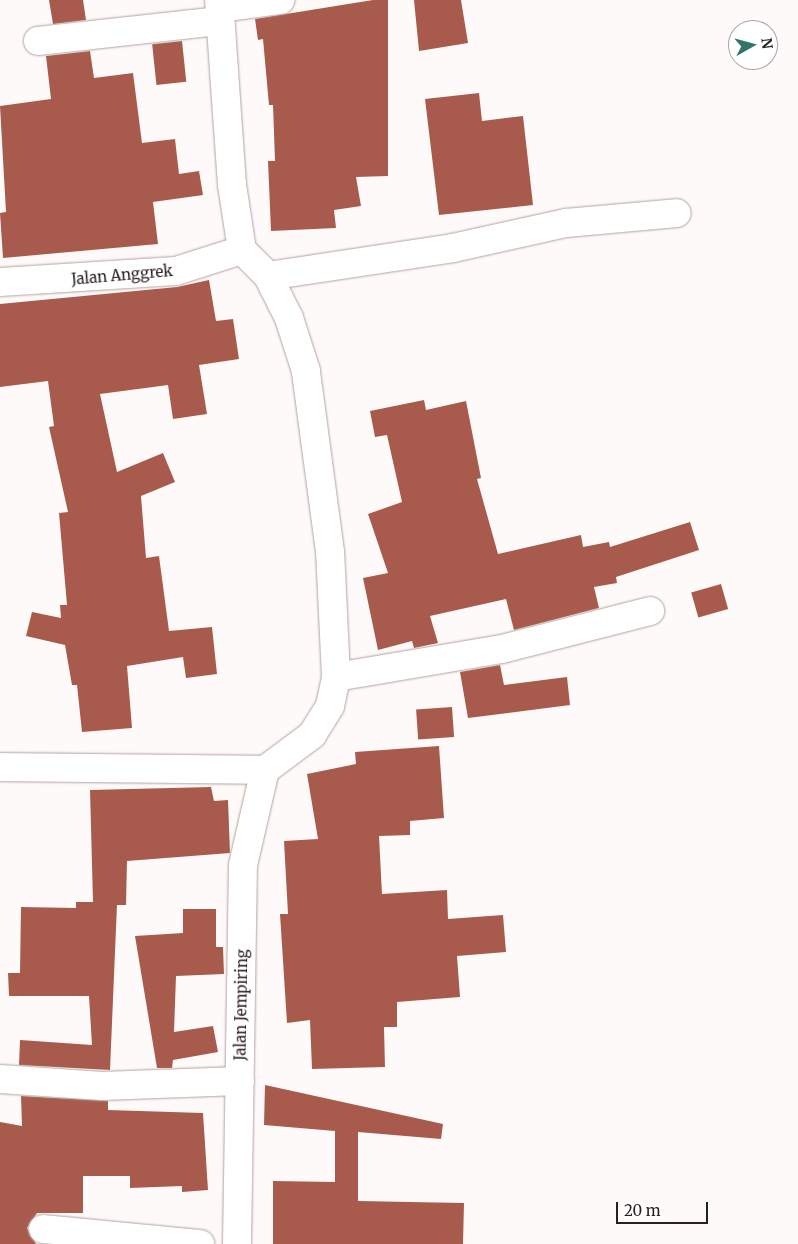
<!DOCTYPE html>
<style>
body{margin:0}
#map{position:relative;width:798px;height:1244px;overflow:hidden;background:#fefaf9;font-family:Merriweather,serif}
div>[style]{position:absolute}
.building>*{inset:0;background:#a85b4c;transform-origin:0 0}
.roads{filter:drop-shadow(0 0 1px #b4a29d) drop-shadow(0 0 1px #b4a29d)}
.minor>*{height:28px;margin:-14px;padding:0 14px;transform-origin:14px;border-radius:14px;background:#fff}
span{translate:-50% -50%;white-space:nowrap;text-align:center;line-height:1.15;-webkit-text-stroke:5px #fff;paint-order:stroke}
.street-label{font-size:15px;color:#292120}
.north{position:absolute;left:728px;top:20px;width:50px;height:50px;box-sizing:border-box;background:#fff;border:1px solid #a9a6a6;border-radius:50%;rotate:83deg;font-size:14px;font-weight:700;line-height:20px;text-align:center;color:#292120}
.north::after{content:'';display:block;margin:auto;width:18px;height:22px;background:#30766b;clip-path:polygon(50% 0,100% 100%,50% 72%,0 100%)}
.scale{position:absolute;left:616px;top:1202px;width:92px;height:22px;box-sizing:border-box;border:2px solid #292120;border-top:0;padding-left:6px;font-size:15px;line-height:18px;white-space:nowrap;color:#292120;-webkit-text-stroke:4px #fff;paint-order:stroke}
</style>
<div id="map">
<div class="building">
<div style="clip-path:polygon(49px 0,83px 0,86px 20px,53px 24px)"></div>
<div style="clip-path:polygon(373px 0,388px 0,388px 176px,356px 177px,361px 206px,334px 210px,336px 228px,271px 231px,268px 161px,275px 161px,273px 105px,269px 105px,263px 39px,258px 40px,255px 19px)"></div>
<div style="clip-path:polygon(414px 0,461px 0,468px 43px,419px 51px)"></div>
<div style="left:182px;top:41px;width:41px;height:30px;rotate:84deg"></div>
<div style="clip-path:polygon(90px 51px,94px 78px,133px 73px,142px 143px,175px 139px,179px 174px,199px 171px,203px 195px,153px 202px,158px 244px,3px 258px,0 213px,6px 212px,0 106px,51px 99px,46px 56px)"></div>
<div style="clip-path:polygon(479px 93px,482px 121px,523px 116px,533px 205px,439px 215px,425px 99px)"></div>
<div style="clip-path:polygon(209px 280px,216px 321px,233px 319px,239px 359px,199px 365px,207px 414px,173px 419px,168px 385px,100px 394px,117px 472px,163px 453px,175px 482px,141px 496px,146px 558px,159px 556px,169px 631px,212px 627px,217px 674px,186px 678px,183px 657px,127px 666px,132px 728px,82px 732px,77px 685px,72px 685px,65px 645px,26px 636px,32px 612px,61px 618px,60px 605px,67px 605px,59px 513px,68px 512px,49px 427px,54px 426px,48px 381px,0 387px,0 304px,177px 287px)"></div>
<div style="clip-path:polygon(424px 400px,426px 410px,466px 401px,481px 478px,477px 479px,498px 554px,581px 535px,583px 547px,609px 542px,610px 547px,690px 522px,699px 550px,616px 577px,617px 583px,594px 587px,599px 608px,514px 630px,506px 599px,430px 616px,438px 643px,414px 648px,412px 641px,378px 650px,363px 578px,388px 573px,368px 514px,402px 502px,387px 435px,375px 437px,370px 411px)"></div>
<div style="left:721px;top:584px;width:26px;height:31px;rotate:74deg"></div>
<div style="clip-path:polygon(500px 665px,504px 685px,567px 677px,570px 705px,468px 718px,460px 672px)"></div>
<div style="left:452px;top:707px;width:30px;height:36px;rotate:86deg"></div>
<div style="clip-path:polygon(439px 746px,444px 818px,410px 821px,410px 835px,379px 836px,382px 894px,447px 890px,448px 919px,503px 915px,506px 952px,457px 956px,460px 997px,397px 1002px,397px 1027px,384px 1027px,385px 1067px,312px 1069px,310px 1020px,287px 1023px,280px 914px,288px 914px,284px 841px,318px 839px,307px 774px,356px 764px,355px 752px)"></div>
<div style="clip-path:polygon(211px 787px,214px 801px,228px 800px,230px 853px,127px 861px,126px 905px,117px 905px,110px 1070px,19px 1065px,20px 1040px,92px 1045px,89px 996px,9px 996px,8px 973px,20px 973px,21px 907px,76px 908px,76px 902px,93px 902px,90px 790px)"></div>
<div style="clip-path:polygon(183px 909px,216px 909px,216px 947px,223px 947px,224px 974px,176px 976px,174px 1032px,213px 1026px,218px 1052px,173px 1060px,172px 1068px,157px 1068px,135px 936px,183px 933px)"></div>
<div style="clip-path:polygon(265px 1085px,443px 1124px,441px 1139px,358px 1132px,358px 1201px,464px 1203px,463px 1244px,273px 1244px,273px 1181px,335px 1182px,335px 1131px,264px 1125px)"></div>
<div style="clip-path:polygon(21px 1096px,108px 1101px,108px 1110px,203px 1113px,208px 1190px,182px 1192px,182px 1186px,130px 1188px,130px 1176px,83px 1176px,83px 1213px,37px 1213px,27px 1228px,36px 1244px,0 1244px,0 1122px,22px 1126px)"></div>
</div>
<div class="roads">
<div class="minor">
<div style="left:220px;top:8px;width:61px;rotate:-7.6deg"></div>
<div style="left:38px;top:41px;width:183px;rotate:-6.3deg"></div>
<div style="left:268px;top:276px;width:187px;rotate:-8.6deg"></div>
<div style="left:453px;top:248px;width:116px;rotate:-12.5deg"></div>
<div style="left:566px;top:223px;width:111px;rotate:-5.1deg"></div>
<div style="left:0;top:282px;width:176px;rotate:-3.6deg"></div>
<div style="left:176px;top:271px;width:69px;rotate:-17.7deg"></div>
<div style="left:336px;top:677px;width:168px;rotate:-9.6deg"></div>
<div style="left:502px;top:649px;width:153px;rotate:-14.4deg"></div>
<div style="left:0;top:767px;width:265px;rotate:0.6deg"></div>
<div style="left:265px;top:770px;width:59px;rotate:-36.7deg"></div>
<div style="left:312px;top:735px;width:34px;rotate:-58deg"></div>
<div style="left:330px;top:706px;width:30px;rotate:-78deg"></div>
<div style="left:336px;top:677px;width:125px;rotate:-92.7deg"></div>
<div style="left:330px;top:552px;width:183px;rotate:-97.6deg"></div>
<div style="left:306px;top:371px;width:56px;rotate:-107.8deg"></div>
<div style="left:289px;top:318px;width:47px;rotate:-116.6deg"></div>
<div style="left:268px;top:276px;width:37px;rotate:-135deg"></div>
<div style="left:242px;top:250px;width:66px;rotate:-98.7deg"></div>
<div style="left:232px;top:185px;width:185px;rotate:-94deg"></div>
<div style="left:0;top:1079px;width:102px;rotate:3.9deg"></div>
<div style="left:102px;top:1086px;width:138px;rotate:-2.1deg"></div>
<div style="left:43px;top:1229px;width:158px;rotate:5.5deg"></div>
<div style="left:237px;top:1244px;width:379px;rotate:-89.1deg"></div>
<div style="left:243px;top:865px;width:98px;rotate:-77deg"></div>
</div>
</div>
<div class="street-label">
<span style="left:122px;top:275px;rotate:-5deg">Jalan Anggrek</span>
<span style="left:241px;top:1005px;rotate:-89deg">Jalan Jempiring</span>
</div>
<div class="north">N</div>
<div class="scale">20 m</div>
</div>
